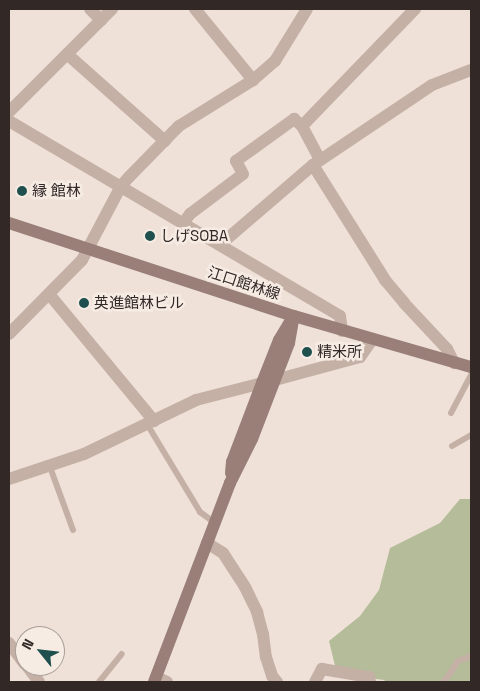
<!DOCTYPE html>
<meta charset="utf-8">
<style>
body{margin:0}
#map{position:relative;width:480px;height:691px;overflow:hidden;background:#efe1d8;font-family:"Space Grotesk","Noto Sans JP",sans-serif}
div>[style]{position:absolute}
.green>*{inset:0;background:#b5bc9a}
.lane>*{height:6px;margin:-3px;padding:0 3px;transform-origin:3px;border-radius:3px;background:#c5b0a6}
.street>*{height:12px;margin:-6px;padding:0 6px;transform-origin:6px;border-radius:6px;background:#c5b0a6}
.secondary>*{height:12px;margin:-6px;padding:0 6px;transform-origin:6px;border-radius:6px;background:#997f77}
.dots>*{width:14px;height:14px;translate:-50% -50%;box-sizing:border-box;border:2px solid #f7ece4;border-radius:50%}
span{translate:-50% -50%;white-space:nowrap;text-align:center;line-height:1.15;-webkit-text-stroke:5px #f7ece4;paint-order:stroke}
.poi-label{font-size:15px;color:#322826}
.left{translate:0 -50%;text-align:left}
.street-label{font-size:15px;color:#322826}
.frame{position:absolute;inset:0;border:10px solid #322826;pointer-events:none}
.north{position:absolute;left:15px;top:626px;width:50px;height:50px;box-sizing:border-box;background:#f7ece4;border:1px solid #a89e98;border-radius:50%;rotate:299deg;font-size:14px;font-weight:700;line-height:20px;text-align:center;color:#322826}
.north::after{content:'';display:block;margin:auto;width:18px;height:22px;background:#1f504d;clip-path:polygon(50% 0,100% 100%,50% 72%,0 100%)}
</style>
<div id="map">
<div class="green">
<div style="clip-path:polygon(460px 499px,471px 499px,471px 682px,386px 682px,384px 680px,337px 674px,329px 641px,360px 616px,379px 590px,390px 548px,440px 523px)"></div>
</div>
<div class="lane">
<div style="left:451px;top:413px;width:43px;rotate:-62.2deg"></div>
<div style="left:147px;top:424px;width:103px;rotate:58.9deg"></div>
<div style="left:200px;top:512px;width:17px;rotate:36deg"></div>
<div style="left:452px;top:446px;width:22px;rotate:-30deg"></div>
<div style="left:50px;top:467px;width:67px;rotate:69.9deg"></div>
<div style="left:99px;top:682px;width:36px;rotate:-51deg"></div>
<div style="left:444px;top:682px;width:25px;rotate:-56deg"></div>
<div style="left:458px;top:661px;width:14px;rotate:-21deg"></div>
</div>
<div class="street">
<div style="left:90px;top:9px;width:16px;rotate:45deg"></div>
<div style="left:195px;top:9px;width:92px;rotate:50.8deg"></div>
<div style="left:67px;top:54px;width:131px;rotate:41.6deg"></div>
<div style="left:9px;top:112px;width:146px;rotate:-45deg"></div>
<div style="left:9px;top:121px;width:384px;rotate:30.5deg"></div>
<div style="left:340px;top:316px;width:15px;rotate:82deg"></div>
<div style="left:302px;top:126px;width:163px;rotate:-46deg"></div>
<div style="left:313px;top:165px;width:136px;rotate:57.9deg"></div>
<div style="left:385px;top:280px;width:30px;rotate:50deg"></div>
<div style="left:404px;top:303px;width:63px;rotate:46.9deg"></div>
<div style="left:447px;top:349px;width:16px;rotate:63deg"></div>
<div style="left:184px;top:222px;width:10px;rotate:-53deg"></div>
<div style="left:190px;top:214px;width:66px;rotate:-37deg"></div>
<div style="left:243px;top:174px;width:15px;rotate:-118deg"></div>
<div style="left:236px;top:161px;width:72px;rotate:-35.9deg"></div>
<div style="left:294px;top:119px;width:11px;rotate:41deg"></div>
<div style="left:302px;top:126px;width:38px;rotate:62deg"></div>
<div style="left:221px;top:244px;width:121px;rotate:-40.7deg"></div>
<div style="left:313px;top:165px;width:143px;rotate:-33.9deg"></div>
<div style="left:432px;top:85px;width:42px;rotate:-21deg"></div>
<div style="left:49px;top:294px;width:165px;rotate:50.4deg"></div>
<div style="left:9px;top:334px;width:104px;rotate:-45.4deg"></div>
<div style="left:82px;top:260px;width:84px;rotate:-62.2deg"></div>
<div style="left:121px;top:186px;width:12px;rotate:-48deg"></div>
<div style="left:129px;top:177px;width:71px;rotate:-45.6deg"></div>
<div style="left:179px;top:126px;width:87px;rotate:-31.9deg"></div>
<div style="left:253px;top:80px;width:29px;rotate:-41deg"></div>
<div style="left:275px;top:61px;width:61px;rotate:-58.4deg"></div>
<div style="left:275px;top:380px;width:88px;rotate:-15.1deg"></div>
<div style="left:360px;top:357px;width:21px;rotate:-55deg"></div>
<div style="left:9px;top:479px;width:79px;rotate:-18.4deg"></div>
<div style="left:84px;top:454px;width:124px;rotate:-25.7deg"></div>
<div style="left:196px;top:400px;width:68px;rotate:-14.4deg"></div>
<div style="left:207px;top:543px;width:19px;rotate:32deg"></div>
<div style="left:223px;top:553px;width:40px;rotate:57.1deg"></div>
<div style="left:245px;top:587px;width:28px;rotate:64deg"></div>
<div style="left:257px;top:612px;width:23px;rotate:75deg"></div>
<div style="left:263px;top:634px;width:23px;rotate:83deg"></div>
<div style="left:266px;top:657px;width:20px;rotate:72deg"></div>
<div style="left:272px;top:676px;width:8px;rotate:50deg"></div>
<div style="left:9px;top:643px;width:26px;rotate:53deg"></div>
<div style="left:27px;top:666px;width:20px;rotate:53deg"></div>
<div style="left:156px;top:677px;width:12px;rotate:24deg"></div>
<div style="left:315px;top:682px;width:15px;rotate:-62deg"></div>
<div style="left:322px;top:669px;width:48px;rotate:9.7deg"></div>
<div style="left:369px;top:677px;width:5px;rotate:79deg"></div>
</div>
<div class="secondary">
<div style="left:9px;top:223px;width:300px;rotate:18.1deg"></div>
<div style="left:294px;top:316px;width:184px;rotate:16.1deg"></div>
<div style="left:231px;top:473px;width:11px;rotate:-85deg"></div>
<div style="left:232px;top:462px;width:85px;rotate:-69.2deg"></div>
<div style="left:262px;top:383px;width:46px;rotate:-68.4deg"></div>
<div style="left:279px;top:340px;width:21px;rotate:-59deg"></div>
<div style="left:154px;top:682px;width:213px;rotate:-69.1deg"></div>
<div style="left:230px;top:483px;width:49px;rotate:-63.4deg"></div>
<div style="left:252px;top:439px;width:103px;rotate:-68.9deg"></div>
<div style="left:289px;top:343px;width:27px;rotate:-80deg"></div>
</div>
<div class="dots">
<div style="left:22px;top:191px;background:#1f504d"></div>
<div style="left:150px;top:236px;background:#1f504d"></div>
<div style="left:84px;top:303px;background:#1f504d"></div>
<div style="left:307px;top:352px;background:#1f504d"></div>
</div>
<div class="poi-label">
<span class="left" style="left:32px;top:191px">縁 館林</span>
<span class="left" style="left:160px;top:236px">しげSOBA</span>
<span class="left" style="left:94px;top:303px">英進館林ビル</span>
<span class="left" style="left:317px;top:352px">精米所</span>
</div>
<div class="street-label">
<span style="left:244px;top:283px;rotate:18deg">江口館林線</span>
</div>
<div class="frame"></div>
<div class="north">N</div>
</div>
